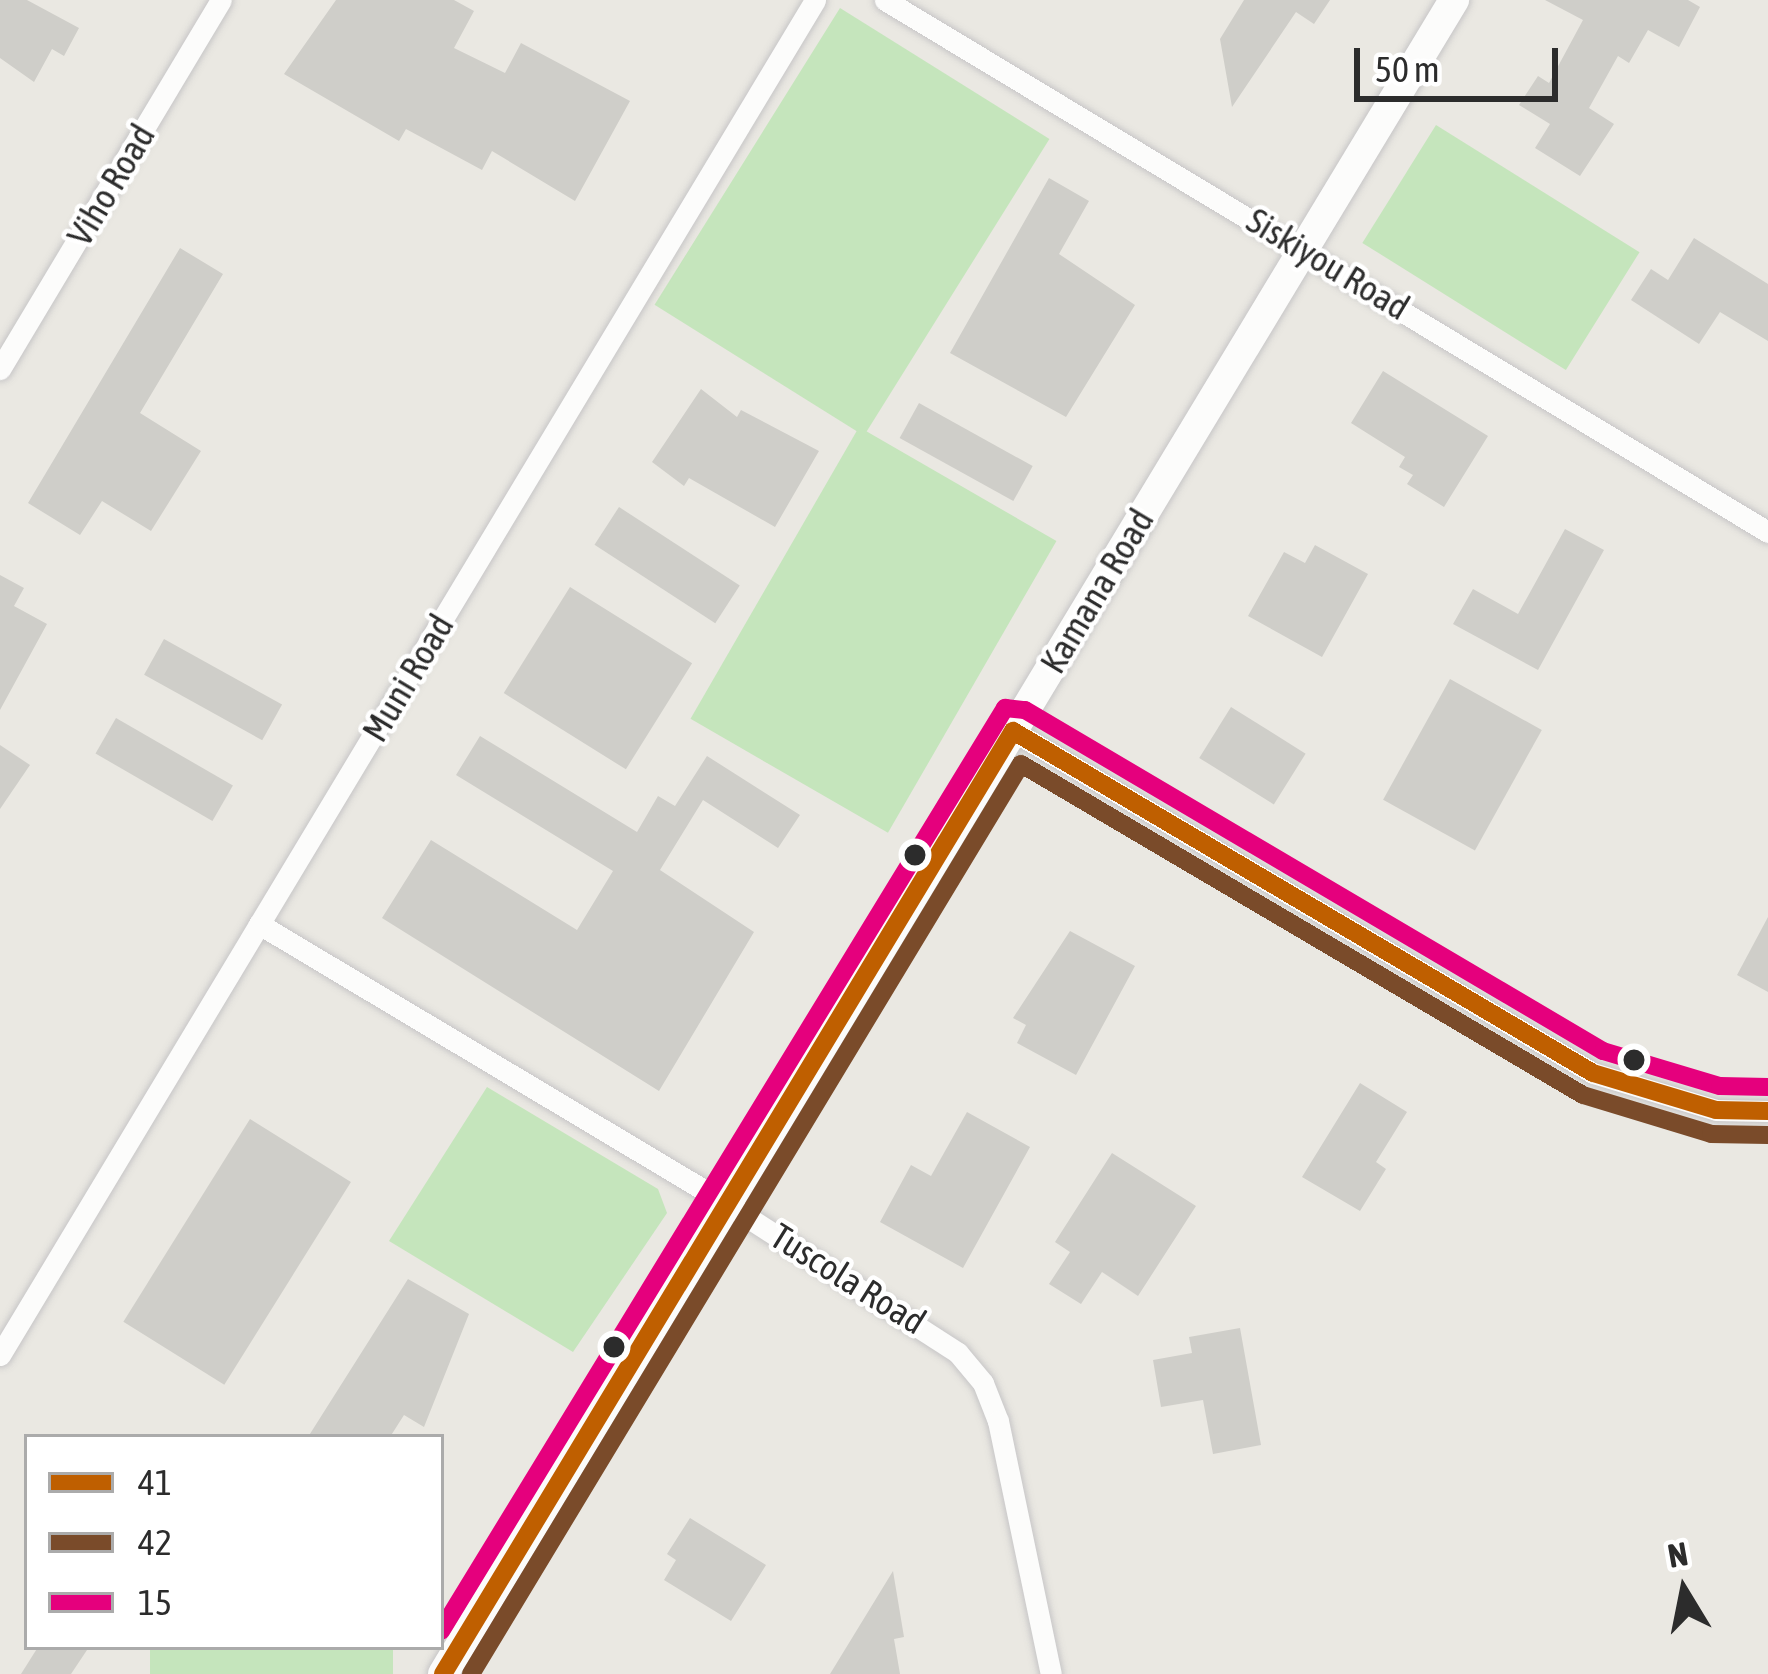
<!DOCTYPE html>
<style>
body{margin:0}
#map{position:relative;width:1768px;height:1674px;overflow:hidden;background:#eae8e2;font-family:"Asap Condensed",sans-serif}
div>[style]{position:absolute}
.green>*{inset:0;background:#c5e5bc;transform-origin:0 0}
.building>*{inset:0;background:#cfcec9;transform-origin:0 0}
.roads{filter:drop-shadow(0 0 3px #c7c6c7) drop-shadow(0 0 3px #c7c6c7)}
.street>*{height:21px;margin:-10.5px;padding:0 10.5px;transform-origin:10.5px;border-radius:10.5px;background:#fcfcfb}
.secondary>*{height:30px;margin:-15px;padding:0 15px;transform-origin:15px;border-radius:15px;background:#fcfcfb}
.bus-1>*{height:18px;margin:-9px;padding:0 9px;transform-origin:9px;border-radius:9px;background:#bf5f00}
.bus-2>*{height:18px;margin:-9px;padding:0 9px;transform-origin:9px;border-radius:9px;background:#7a4b2a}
.bus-3>*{height:18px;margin:-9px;padding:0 9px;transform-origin:9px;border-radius:9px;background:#e5007d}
.dots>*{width:33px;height:33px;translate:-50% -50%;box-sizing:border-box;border:6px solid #fff;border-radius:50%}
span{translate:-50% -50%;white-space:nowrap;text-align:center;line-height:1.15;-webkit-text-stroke:9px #fff;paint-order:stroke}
.street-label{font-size:36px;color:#2c2c2c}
.legend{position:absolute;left:24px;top:1434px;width:420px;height:216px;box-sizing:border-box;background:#fff;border:3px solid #ababab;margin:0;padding:15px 21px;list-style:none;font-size:36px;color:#2c2c2c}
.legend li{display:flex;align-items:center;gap:24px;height:60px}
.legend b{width:60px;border:3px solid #ababab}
.north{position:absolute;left:1624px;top:1530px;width:120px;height:120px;-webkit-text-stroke:9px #fff;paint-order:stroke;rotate:350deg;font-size:33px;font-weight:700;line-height:48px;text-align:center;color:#2c2c2c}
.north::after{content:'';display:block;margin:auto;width:42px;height:54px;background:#2c2c2c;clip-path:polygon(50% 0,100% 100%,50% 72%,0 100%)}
.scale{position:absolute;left:1354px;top:48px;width:204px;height:54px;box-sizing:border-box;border:6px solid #2c2c2c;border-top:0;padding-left:15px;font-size:36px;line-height:42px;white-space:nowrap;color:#2c2c2c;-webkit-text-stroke:9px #fff;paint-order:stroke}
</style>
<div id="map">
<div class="green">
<div style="left:840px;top:8px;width:247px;height:350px;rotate:32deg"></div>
<div style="left:1436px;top:125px;width:240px;height:139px;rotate:32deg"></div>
<div style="left:859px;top:427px;width:228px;height:337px;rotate:30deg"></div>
<div style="clip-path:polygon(487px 1087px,658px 1189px,667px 1213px,573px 1352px,389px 1241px)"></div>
<div style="left:150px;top:1647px;width:243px;height:31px"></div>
</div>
<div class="building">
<div style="clip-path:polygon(0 0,27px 0,79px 28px,64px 56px,52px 49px,34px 82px,0 58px)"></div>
<div style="clip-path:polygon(336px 0,454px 0,474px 11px,454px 48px,505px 73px,521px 43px,630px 101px,575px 201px,492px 151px,482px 170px,406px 129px,399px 141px,284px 74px)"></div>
<div style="clip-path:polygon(1244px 0,1330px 0,1314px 24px,1296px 12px,1232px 107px,1220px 39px)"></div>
<div style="clip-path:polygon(1545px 0,1688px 0,1700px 7px,1679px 47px,1648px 30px,1629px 63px,1618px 56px,1589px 108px,1614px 124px,1580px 176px,1535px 148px,1550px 124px,1519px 105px,1538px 76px,1549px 83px,1583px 20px)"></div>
<div style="clip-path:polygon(1049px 178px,1089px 201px,1059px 254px,1135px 305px,1066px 417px,950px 353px)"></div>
<div style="clip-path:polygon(1694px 238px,1768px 284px,1768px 341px,1720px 312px,1699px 344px,1631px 300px,1651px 269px,1668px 280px)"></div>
<div style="clip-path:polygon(180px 248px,223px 274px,140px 413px,201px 451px,151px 531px,102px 501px,80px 535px,28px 503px)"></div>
<div style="clip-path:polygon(1383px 371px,1488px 436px,1444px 507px,1407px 484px,1413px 475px,1399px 467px,1405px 457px,1351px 423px)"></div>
<div style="clip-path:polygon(701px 389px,737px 417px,741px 410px,819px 451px,775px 527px,689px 478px,684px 486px,652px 462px)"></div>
<div style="left:919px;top:403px;width:130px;height:40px;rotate:29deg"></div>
<div style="left:619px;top:507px;width:144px;height:45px;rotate:33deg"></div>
<div style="clip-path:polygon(1565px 529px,1604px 550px,1538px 670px,1453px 624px,1473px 589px,1518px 614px)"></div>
<div style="clip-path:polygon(1315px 545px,1368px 574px,1322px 657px,1248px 616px,1284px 552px,1305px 563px)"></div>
<div style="clip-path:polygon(0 575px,24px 588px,14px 606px,47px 624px,0 710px)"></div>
<div style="left:570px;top:587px;width:144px;height:125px;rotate:32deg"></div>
<div style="left:164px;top:639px;width:135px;height:41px;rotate:29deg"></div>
<div style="left:1450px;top:679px;width:105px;height:138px;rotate:29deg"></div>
<div style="left:1231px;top:707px;width:88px;height:60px;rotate:32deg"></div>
<div style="left:116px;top:718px;width:135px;height:41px;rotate:30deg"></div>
<div style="clip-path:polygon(480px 736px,637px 832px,658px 796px,675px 806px,707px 756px,800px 815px,778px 848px,703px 800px,660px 870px,754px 932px,659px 1091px,382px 918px,431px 840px,577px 930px,613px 871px,456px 775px)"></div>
<div style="clip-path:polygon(0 745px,30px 765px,0 809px)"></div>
<div style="clip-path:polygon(1768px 917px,1768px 992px,1737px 975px)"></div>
<div style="clip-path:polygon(1070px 931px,1135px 966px,1076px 1075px,1017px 1043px,1026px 1025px,1013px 1018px)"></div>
<div style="clip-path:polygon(1360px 1083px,1407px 1112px,1376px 1162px,1386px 1169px,1360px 1211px,1302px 1177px)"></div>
<div style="clip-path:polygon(967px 1112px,1030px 1147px,963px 1268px,880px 1222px,911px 1165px,931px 1176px)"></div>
<div style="left:250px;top:1119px;width:119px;height:239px;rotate:32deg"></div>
<div style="clip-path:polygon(1112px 1153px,1196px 1206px,1138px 1296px,1102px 1272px,1081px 1304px,1049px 1284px,1070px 1252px,1055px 1242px)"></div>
<div style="clip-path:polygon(408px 1279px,469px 1314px,424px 1427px,404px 1415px,390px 1437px,308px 1437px)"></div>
<div style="clip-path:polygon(1240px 1328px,1261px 1445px,1213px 1454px,1203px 1400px,1161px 1407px,1153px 1360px,1192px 1353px,1189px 1337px)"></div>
<div style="clip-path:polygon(690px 1518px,766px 1565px,731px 1621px,664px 1580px,676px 1560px,667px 1554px)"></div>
<div style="clip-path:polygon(893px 1571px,904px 1637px,894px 1639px,900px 1674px,830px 1674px)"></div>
<div style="clip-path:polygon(38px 1647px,89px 1647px,71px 1674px,21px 1674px)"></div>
</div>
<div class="roads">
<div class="street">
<div style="left:885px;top:0;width:1031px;rotate:31.07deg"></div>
<div style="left:0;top:369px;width:430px;rotate:-59.1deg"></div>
<div style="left:1013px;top:731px;width:673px;rotate:30.53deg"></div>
<div style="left:1593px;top:1073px;width:128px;rotate:16.7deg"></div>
<div style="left:1716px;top:1110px;width:52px;rotate:1.1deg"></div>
<div style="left:259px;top:924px;width:542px;rotate:30.87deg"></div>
<div style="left:724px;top:1202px;width:278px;rotate:32.8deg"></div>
<div style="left:958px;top:1353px;width:39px;rotate:50deg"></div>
<div style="left:983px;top:1383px;width:41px;rotate:68.5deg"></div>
<div style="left:998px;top:1421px;width:258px;rotate:78.2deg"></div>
<div style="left:0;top:1355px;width:1581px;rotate:-58.97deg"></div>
</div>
<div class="secondary">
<div style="left:443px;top:1674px;width:1956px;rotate:-58.87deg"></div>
</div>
</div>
<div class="bus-1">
<div style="left:1013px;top:731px;width:673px;rotate:30.53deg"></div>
<div style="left:1593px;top:1073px;width:128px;rotate:16.7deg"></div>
<div style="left:1716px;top:1110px;width:52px;rotate:1.1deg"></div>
<div style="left:443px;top:1674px;width:1102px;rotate:-58.85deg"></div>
</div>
<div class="bus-2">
<div style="left:471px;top:1674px;width:1063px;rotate:-58.85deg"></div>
<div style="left:1021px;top:764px;width:652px;rotate:30.5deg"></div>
<div style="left:1583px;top:1095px;width:134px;rotate:16.9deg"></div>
<div style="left:1711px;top:1134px;width:57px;rotate:1deg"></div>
</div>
<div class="bus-3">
<div style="left:441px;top:1631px;width:1082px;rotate:-58.57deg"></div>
<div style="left:1005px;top:708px;width:20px;rotate:6deg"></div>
<div style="left:1025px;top:710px;width:671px;rotate:30.54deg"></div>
<div style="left:1603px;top:1051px;width:122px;rotate:16.7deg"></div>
<div style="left:1720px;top:1086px;width:48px;rotate:1.2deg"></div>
</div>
<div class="dots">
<div style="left:915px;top:855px;background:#2c2c2c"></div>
<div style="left:1634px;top:1060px;background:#2c2c2c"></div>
<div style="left:614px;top:1347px;background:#2c2c2c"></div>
</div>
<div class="street-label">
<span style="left:111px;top:185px;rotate:-59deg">Viho Road</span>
<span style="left:1328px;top:264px;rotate:31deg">Siskiyou Road</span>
<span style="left:1097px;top:591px;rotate:-59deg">Kamana Road</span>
<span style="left:408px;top:678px;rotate:-59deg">Muni Road</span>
<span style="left:848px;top:1279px;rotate:32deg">Tuscola Road</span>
</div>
<ul class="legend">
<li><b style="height:15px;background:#bf5f00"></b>41</li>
<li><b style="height:15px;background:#7a4b2a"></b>42</li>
<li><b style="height:15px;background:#e5007d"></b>15</li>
</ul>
<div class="north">N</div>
<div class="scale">50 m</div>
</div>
